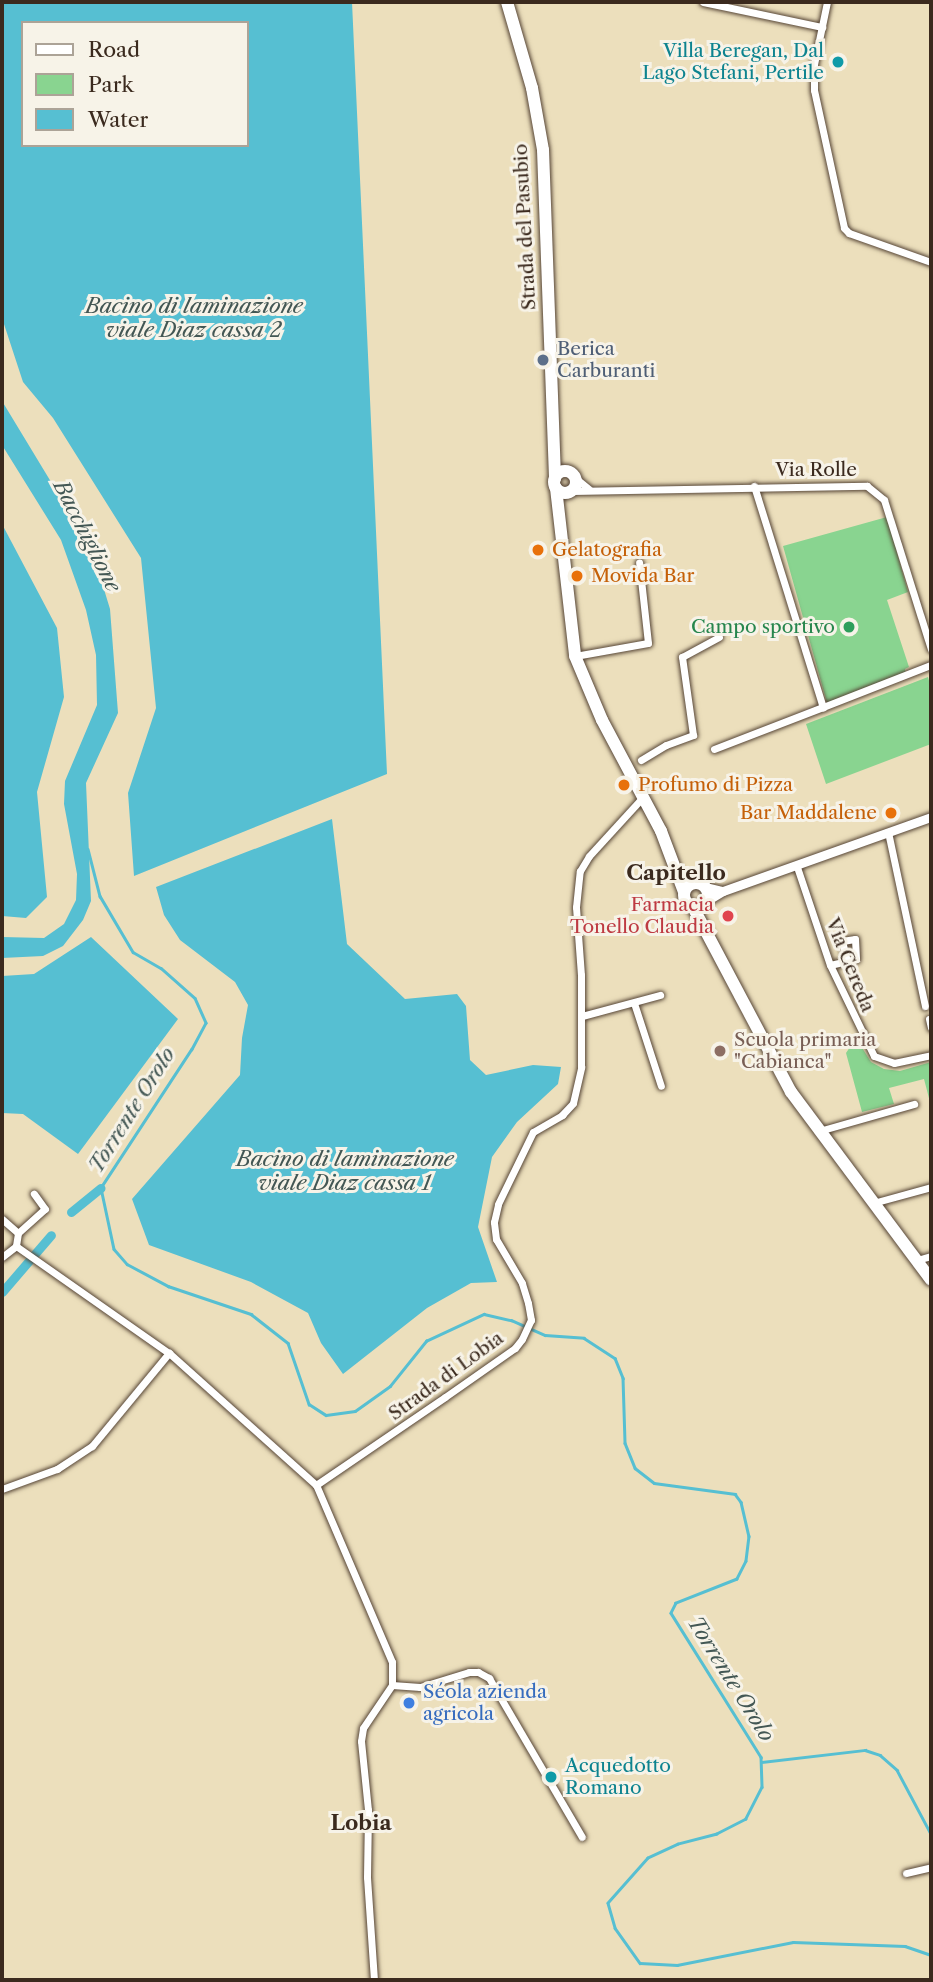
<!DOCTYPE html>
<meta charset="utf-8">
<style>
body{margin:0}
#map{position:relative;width:933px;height:1982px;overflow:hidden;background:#ecdfbc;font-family:"Libre Caslon Text",serif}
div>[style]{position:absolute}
.green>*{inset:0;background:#89d490}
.water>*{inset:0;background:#56bfd2}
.stream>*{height:2.5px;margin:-1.25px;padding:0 1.25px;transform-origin:1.25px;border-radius:1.25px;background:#56bfd2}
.canal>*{height:9px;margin:-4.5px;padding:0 4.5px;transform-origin:4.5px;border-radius:4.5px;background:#56bfd2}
.roads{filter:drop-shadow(0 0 2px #564536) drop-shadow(0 0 2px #564536)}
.minor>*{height:7px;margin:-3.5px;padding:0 3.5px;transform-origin:3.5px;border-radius:3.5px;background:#fff}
.tertiary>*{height:9px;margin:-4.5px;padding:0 4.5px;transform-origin:4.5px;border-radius:4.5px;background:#fff}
.primary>*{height:12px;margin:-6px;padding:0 6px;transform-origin:6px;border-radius:6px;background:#fff}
.primary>.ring{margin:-6px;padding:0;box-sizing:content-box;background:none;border:12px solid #fff;border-radius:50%}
.dots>*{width:19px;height:19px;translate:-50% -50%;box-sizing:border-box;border:4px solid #f7f3e8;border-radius:50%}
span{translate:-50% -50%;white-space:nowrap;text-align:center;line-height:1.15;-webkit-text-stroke:6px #f7f3e8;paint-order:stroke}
.culture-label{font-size:19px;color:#0d838f}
.right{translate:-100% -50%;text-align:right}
.left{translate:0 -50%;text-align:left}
.street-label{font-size:19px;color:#3b2a1e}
.service-label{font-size:19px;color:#4e5e75}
.food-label{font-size:19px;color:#c56008}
.leisure-label{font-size:19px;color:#27864d}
.health-label{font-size:19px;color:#be3a42}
.education-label{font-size:19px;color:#785e54}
.shop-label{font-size:19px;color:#366cbe}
.water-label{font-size:21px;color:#435754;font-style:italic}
.neighbourhood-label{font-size:21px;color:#3b2a1e;font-weight:700}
.frame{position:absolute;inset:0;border:4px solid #3b2a1e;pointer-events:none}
.legend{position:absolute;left:21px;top:21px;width:228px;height:126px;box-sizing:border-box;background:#f7f3e8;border:2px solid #aca397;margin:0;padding:9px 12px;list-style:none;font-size:21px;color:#3b2a1e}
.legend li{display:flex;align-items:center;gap:14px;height:35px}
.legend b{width:35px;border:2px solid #aca397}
</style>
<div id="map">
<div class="green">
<div style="clip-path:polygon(887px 517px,908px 592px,887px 600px,909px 667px,905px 669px,906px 675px,827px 703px,783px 546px)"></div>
<div style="clip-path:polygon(928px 677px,931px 688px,931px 744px,826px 784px,806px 724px)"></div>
<div style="clip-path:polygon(856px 1038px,871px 1062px,884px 1069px,900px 1071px,931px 1062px,931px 1106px,924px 1079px,889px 1088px,894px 1104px,862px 1112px,846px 1053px)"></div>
</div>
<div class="water">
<div style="clip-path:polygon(evenodd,2px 2px,352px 2px,387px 774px,134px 876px,128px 793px,156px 708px,141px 558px,53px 418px,23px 382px,2px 318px,2px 2px,23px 23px,247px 23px,247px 145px,23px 145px,23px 23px)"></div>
<div style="clip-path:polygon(2px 401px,85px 538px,103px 586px,110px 609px,118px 713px,86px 783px,91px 901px,83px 920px,63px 946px,43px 956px,2px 958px,2px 937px,44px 938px,64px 924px,76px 900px,77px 874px,64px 804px,65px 781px,97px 705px,96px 655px,86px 610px,61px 540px,2px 445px)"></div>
<div style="clip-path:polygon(2px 524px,57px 628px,64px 697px,37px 792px,47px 897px,26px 918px,2px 916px)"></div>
<div style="clip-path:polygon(332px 819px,347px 944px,405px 999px,457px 994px,466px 1006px,470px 1060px,486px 1075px,533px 1065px,561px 1067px,558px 1084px,517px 1122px,492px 1157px,478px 1227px,497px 1282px,471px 1283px,427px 1308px,343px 1374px,321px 1343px,308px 1313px,251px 1282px,149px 1245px,132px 1199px,240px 1075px,242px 1038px,248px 1005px,235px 982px,180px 940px,164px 915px,156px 887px)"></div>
<div style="clip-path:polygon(91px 937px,178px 1019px,78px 1154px,23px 1114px,2px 1113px,2px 976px,34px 974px)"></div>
</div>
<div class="stream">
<div style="left:88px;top:849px;width:49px;rotate:75.7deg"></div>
<div style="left:100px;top:896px;width:65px;rotate:59.5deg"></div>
<div style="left:133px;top:952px;width:32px;rotate:30deg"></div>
<div style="left:161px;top:968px;width:45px;rotate:41.4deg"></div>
<div style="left:195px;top:998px;width:27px;rotate:66deg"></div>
<div style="left:206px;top:1023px;width:30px;rotate:118deg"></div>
<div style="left:192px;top:1049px;width:166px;rotate:123.2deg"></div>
<div style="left:101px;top:1188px;width:62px;rotate:78deg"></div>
<div style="left:114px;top:1249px;width:20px;rotate:49deg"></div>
<div style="left:127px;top:1264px;width:47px;rotate:28.2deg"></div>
<div style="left:168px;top:1286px;width:88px;rotate:18.6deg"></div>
<div style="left:251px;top:1314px;width:47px;rotate:38.1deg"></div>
<div style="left:288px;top:1343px;width:65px;rotate:71deg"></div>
<div style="left:309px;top:1404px;width:20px;rotate:33deg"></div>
<div style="left:326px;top:1415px;width:29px;rotate:-8deg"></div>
<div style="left:355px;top:1411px;width:43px;rotate:-35.5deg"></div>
<div style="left:390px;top:1386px;width:58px;rotate:-51.3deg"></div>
<div style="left:426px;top:1341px;width:64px;rotate:-25deg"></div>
<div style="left:484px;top:1314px;width:28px;rotate:13deg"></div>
<div style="left:511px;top:1320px;width:37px;rotate:24deg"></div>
<div style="left:545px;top:1335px;width:39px;rotate:4deg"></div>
<div style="left:584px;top:1338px;width:37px;rotate:33deg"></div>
<div style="left:615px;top:1358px;width:22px;rotate:68deg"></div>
<div style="left:623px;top:1378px;width:65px;rotate:88.2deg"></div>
<div style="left:625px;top:1443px;width:27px;rotate:68deg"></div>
<div style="left:635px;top:1468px;width:24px;rotate:38deg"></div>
<div style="left:654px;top:1483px;width:82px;rotate:7.7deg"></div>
<div style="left:735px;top:1494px;width:10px;rotate:53deg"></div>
<div style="left:741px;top:1502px;width:35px;rotate:77deg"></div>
<div style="left:749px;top:1536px;width:25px;rotate:97deg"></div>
<div style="left:746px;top:1561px;width:20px;rotate:117deg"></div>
<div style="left:737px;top:1579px;width:66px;rotate:158.5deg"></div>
<div style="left:676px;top:1603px;width:11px;rotate:117deg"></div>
<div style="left:671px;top:1613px;width:170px;rotate:58deg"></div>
<div style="left:761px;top:1757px;width:30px;rotate:88deg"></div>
<div style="left:762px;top:1787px;width:36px;rotate:117deg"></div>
<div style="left:746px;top:1819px;width:33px;rotate:153deg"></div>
<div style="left:717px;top:1834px;width:40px;rotate:165.6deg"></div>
<div style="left:678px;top:1844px;width:33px;rotate:155deg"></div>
<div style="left:648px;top:1858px;width:60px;rotate:131.6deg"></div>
<div style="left:608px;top:1903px;width:26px;rotate:74deg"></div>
<div style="left:615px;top:1928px;width:43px;rotate:54.5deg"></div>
<div style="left:640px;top:1963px;width:37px;rotate:3deg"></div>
<div style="left:677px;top:1965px;width:118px;rotate:-11.2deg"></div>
<div style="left:793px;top:1942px;width:112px;rotate:2deg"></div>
<div style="left:905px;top:1946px;width:28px;rotate:19deg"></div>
<div style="left:761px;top:1762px;width:105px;rotate:-6.6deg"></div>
<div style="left:865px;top:1750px;width:16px;rotate:18deg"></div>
<div style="left:880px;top:1755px;width:23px;rotate:41deg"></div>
<div style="left:897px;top:1770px;width:72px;rotate:62deg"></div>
</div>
<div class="canal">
<div style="left:71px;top:1212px;width:38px;rotate:-39deg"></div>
<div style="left:2px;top:1292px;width:75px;rotate:-49.3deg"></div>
</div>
<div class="roads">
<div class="minor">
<div style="left:703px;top:2px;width:122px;rotate:11.9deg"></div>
<div style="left:827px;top:2px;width:63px;rotate:101.8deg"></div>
<div style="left:814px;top:64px;width:26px;rotate:90deg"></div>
<div style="left:814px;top:90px;width:141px;rotate:77.7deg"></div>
<div style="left:844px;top:228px;width:7px;rotate:45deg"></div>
<div style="left:849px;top:233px;width:87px;rotate:19.5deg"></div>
<div style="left:574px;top:477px;width:19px;rotate:39deg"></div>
<div style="left:754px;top:486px;width:232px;rotate:72.7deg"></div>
<div style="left:823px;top:707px;width:116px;rotate:-21.3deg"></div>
<div style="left:572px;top:491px;width:295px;rotate:-1deg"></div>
<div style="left:867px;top:486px;width:22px;rotate:39deg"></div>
<div style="left:884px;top:500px;width:156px;rotate:72.5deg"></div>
<div style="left:575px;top:656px;width:74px;rotate:-10.1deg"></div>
<div style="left:648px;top:643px;width:81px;rotate:-96.3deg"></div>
<div style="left:714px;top:749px;width:117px;rotate:-21.1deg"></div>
<div style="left:641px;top:760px;width:29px;rotate:-31deg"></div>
<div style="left:666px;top:745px;width:29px;rotate:-20deg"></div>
<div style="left:693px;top:735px;width:79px;rotate:-98deg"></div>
<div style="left:682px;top:657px;width:42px;rotate:-28.4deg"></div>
<div style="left:888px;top:832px;width:178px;rotate:78deg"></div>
<div style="left:797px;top:867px;width:103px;rotate:71.4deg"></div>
<div style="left:830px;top:965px;width:101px;rotate:64.2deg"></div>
<div style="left:874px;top:1056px;width:21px;rotate:19deg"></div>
<div style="left:894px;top:1063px;width:38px;rotate:-12deg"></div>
<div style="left:830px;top:965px;width:17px;rotate:-13deg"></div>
<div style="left:847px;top:961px;width:21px;rotate:-104deg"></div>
<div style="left:842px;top:941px;width:13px;rotate:-9deg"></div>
<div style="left:855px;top:939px;width:20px;rotate:87deg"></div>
<div style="left:856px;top:959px;width:9px;rotate:167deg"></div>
<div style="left:634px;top:1003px;width:87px;rotate:72deg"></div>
<div style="left:582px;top:1016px;width:81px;rotate:-15.1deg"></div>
<div style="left:929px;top:1019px;width:9px;rotate:77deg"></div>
<div style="left:819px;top:1131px;width:99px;rotate:-15.9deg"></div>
<div style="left:873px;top:1203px;width:60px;rotate:-15.4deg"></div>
<div style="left:2px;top:1219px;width:21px;rotate:41deg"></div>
<div style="left:18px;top:1233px;width:13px;rotate:99deg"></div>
<div style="left:18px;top:1233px;width:36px;rotate:-42deg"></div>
<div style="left:45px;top:1209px;width:19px;rotate:-126deg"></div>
<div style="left:16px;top:1246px;width:187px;rotate:35deg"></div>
<div style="left:169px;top:1353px;width:198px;rotate:41.9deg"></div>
<div style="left:2px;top:1257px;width:18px;rotate:-38deg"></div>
<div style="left:917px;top:1260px;width:15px;rotate:-16deg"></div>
<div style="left:2px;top:1489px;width:59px;rotate:-20deg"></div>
<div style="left:57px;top:1469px;width:42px;rotate:-33.3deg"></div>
<div style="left:92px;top:1446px;width:121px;rotate:-50.4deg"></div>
<div style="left:392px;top:1685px;width:28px;rotate:4deg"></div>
<div style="left:420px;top:1687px;width:51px;rotate:-17deg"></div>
<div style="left:469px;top:1672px;width:9px"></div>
<div style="left:478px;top:1672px;width:13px;rotate:29deg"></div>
<div style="left:489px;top:1678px;width:184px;rotate:59.7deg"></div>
<div style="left:906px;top:1873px;width:26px;rotate:-13deg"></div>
<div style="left:374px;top:1980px;width:103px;rotate:-93.9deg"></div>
<div style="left:367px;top:1877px;width:67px;rotate:-89.1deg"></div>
<div style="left:368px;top:1810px;width:69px;rotate:-95.8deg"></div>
<div style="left:361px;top:1741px;width:13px;rotate:-81deg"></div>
<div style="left:363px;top:1728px;width:52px;rotate:-56deg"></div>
<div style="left:392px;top:1685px;width:23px;rotate:-90deg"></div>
<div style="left:392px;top:1662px;width:193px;rotate:-113.2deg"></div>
<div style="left:316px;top:1485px;width:156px;rotate:-34.3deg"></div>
<div style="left:445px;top:1397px;width:85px;rotate:-35deg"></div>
<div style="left:515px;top:1348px;width:11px;rotate:-52deg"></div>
<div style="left:522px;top:1339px;width:21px;rotate:-65deg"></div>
<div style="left:531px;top:1320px;width:17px;rotate:-100deg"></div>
<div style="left:528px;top:1303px;width:21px;rotate:-107deg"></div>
<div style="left:522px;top:1283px;width:51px;rotate:-120.6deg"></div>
<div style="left:496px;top:1239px;width:17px;rotate:-97deg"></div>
<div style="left:494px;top:1222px;width:18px;rotate:-77deg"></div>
<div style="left:498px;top:1204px;width:80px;rotate:-64.1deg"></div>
<div style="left:533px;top:1132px;width:34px;rotate:-30deg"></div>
<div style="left:562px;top:1115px;width:16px;rotate:-47deg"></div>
<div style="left:573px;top:1103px;width:37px;rotate:-77deg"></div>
<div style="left:581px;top:1067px;width:92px;rotate:-90deg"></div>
<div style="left:581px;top:975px;width:68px;rotate:-94.2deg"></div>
<div style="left:576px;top:907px;width:36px;rotate:-84deg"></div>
<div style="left:580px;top:871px;width:17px;rotate:-59deg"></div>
<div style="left:589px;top:856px;width:80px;rotate:-47.5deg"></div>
</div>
<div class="tertiary">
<div style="left:705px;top:887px;width:18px;rotate:13deg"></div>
<div style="left:708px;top:900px;width:17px;rotate:-31deg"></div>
<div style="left:723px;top:891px;width:221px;rotate:-19.6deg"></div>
</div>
<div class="primary">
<div style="left:507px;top:2px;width:90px;rotate:73.8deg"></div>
<div style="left:532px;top:88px;width:63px;rotate:79.9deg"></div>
<div style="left:543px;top:150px;width:329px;rotate:87.9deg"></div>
<div class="ring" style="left:554px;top:471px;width:10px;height:10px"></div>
<div style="left:556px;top:488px;width:169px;rotate:83.5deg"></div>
<div style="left:575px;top:656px;width:69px;rotate:67.1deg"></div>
<div style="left:602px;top:720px;width:126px;rotate:62deg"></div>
<div style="left:661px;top:831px;width:65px;rotate:69.3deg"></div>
<div class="ring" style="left:684px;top:883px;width:12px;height:12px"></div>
<div style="left:693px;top:907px;width:209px;rotate:62.1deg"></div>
<div style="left:791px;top:1092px;width:234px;rotate:53.3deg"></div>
</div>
</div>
<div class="dots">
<div style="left:838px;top:62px;background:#0f9aa8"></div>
<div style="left:543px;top:360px;background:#5c6f8a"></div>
<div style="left:538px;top:550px;background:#e8710a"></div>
<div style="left:577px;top:576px;background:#e8710a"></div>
<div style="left:849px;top:627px;background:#2e9e5b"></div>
<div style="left:624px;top:785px;background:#e8710a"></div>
<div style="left:891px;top:813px;background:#e8710a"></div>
<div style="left:728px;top:916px;background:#e0444e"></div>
<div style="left:720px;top:1051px;background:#8d6e63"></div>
<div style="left:409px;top:1703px;background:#3f7fe0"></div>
<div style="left:551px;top:1777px;background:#0f9aa8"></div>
</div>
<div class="culture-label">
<span class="right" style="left:824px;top:62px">Villa Beregan, Dal<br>Lago Stefani, Pertile</span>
<span class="left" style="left:565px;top:1777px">Acquedotto<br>Romano</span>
</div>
<div class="street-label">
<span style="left:525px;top:227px;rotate:-93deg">Strada del Pasubio</span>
<span style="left:816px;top:470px">Via Rolle</span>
<span style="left:850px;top:965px;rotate:68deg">Via Cereda</span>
<span style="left:446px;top:1376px;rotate:-36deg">Strada di Lobia</span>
</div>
<div class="service-label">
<span class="left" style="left:557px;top:360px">Berica<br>Carburanti</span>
</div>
<div class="food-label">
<span class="left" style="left:552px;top:550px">Gelatografia</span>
<span class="left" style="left:591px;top:576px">Movida Bar</span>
<span class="left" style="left:638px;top:785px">Profumo di Pizza</span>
<span class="right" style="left:877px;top:813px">Bar Maddalene</span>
</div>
<div class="leisure-label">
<span class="right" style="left:835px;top:627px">Campo sportivo</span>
</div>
<div class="health-label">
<span class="right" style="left:714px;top:916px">Farmacia<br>Tonello Claudia</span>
</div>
<div class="education-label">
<span class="left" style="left:734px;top:1051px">Scuola primaria<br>"Cabianca"</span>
</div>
<div class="shop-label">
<span class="left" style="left:423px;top:1703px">Séola azienda<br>agricola</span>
</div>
<div class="water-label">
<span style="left:194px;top:318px">Bacino di laminazione<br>viale Diaz cassa 2</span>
<span style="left:87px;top:536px;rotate:63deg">Bacchiglione</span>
<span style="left:132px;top:1110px;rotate:-58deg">Torrente Orolo</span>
<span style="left:345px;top:1171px">Bacino di laminazione<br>viale Diaz cassa 1</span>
<span style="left:731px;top:1679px;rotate:58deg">Torrente Orolo</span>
</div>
<div class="neighbourhood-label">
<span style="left:676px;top:873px">Capitello</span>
<span style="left:361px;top:1823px">Lobia</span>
</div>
<div class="frame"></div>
<ul class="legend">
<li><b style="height:9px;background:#fff"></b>Road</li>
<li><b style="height:19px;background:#89d490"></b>Park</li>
<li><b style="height:19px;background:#56bfd2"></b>Water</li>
</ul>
</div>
